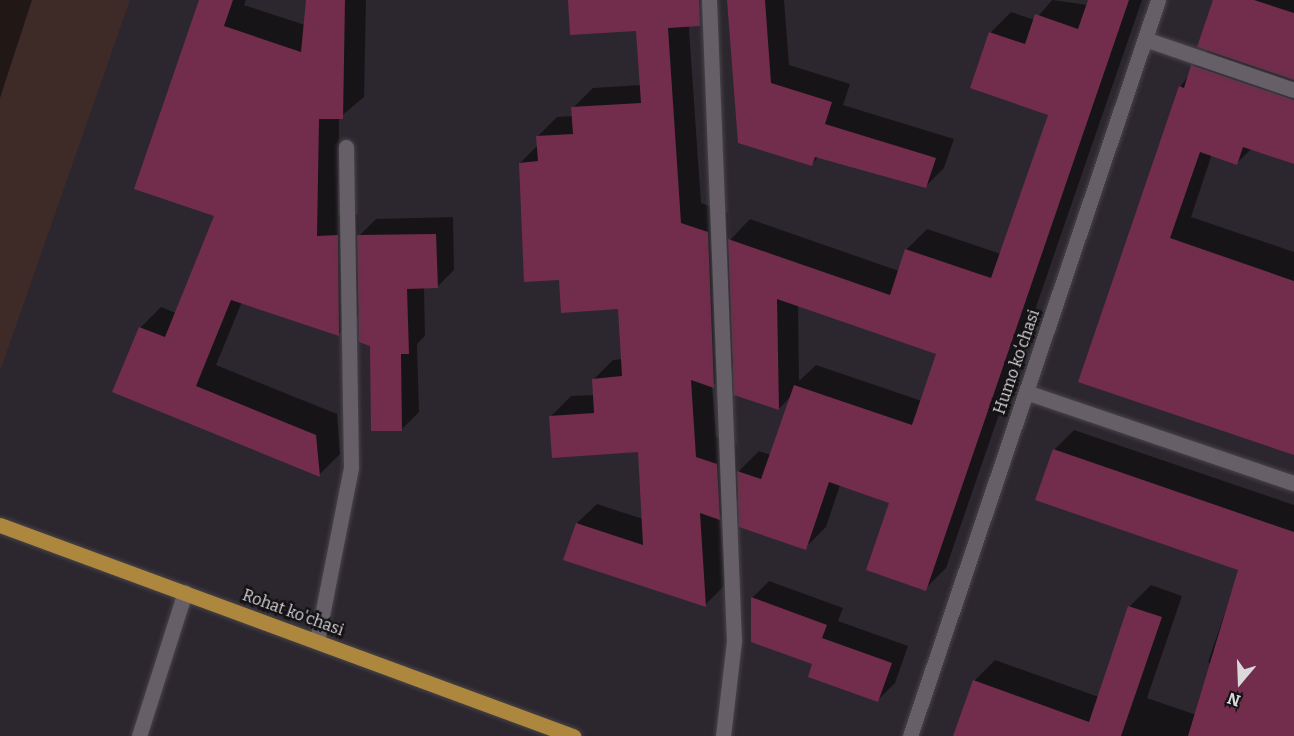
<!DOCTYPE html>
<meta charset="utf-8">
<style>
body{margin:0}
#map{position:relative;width:1294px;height:736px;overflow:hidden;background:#2c272e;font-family:Bitter,serif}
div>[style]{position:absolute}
.industrial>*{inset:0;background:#3e2b27}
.shadow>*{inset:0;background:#0007}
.building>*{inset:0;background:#722d4c}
.roads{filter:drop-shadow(0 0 2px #484449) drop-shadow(0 0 2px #484449)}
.street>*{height:15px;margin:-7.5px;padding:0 7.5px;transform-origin:7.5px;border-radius:7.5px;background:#665f68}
.primary>*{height:15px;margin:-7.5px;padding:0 7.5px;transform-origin:7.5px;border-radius:7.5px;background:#ad873d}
span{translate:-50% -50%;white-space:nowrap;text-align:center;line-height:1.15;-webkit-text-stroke:4.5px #131114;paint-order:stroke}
.street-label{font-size:16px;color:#dbd8dc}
.north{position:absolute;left:1210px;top:652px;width:60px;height:60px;-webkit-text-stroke:4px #131114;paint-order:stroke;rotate:199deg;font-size:16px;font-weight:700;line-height:24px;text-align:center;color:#dbd8dc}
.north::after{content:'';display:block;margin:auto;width:21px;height:27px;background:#dbd8dc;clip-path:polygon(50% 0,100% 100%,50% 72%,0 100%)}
</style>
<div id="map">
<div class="industrial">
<div style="clip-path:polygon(0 0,130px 0,0 371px)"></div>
</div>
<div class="shadow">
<div style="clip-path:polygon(0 0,32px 0,0 98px)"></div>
<div style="clip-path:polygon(201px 0,246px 0,244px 5px,305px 25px,308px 0,366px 0,364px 97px,339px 118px,338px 215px,358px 215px,359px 236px,376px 219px,453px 217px,454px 270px,437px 287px,424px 287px,425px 336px,417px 344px,419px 412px,402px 429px,360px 313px,339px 334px,242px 302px,216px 365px,337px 414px,340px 454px,319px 475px,114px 391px,140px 328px,161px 307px,176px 313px,216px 215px)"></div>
<div style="clip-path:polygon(evenodd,569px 0,687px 0,701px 203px,728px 213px,729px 241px,750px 219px,899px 271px,907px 249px,927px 229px,1001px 254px,1049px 114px,990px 33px,1011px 12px,1035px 20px,1052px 0,1088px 5px,1090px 0,1142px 0,946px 568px,925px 589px,891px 502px,840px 485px,826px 527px,805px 548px,740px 498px,720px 517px,725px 585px,705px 605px,577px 523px,597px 504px,643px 519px,639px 451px,551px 416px,571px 396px,595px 395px,594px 379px,613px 360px,623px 359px,620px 308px,561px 279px,520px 163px,538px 145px,537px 137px,557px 117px,573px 116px,573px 108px,593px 88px,641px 85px,637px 29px,569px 0,798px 304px,938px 353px,922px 401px,816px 365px,799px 381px,798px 304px,569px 0,735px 366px,779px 409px,791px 396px,771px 455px,759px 451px,738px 472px,737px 445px,716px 437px,712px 386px,735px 366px)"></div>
<div style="clip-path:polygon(729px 0,784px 0,789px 65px,850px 84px,843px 105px,954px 139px,944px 168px,925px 187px,819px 156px,812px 164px)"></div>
<div style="clip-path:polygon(1214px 0,1294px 0,1294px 164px,1252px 148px,1237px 163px,1212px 154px,1191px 217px,1294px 252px,1294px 454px,1080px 381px,1180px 87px,1209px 49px)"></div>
<div style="clip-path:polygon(1074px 430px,1294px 505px,1294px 733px,1208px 662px,1240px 569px,1054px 450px)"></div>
<div style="clip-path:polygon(769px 581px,843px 608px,838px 621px,908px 646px,895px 683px,878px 700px,752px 598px)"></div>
<div style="clip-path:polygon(1151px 585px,1182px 596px,1147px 698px,1234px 728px,1231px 736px,965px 736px,974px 681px,995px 660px,1099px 697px,1130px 606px)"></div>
</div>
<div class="building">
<div style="clip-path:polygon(199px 0,233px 0,224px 26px,301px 52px,306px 0,345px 0,343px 119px,319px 119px,317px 236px,338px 235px,339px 336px,231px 300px,196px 386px,316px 435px,320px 477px,112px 392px,139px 327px,165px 337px,214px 216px,134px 189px)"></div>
<div style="clip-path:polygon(568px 0,699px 0,700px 26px,668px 28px,681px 223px,708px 232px,714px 388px,691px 380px,696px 457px,717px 464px,720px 520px,700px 513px,706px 607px,563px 560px,576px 523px,643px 545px,638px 452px,552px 458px,549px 416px,594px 413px,592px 379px,622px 376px,618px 309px,561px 313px,559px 280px,524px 282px,519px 163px,538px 161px,536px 136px,573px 134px,571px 107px,641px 103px,636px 31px,570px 35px)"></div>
<div style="clip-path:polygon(727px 0,765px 0,771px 83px,832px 102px,825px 124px,936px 158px,926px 188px,815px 157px,812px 166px,738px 143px)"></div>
<div style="clip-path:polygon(1088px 0,1129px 0,926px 591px,866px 570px,889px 503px,829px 482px,806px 550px,739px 527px,737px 471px,761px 479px,794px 385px,912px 425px,936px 354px,777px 299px,779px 410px,734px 395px,728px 239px,890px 295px,905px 249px,991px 278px,1048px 115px,970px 88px,989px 32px,1025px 44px,1035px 14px,1078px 29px)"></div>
<div style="clip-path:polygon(1213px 0,1254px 0,1294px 13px,1294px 80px,1197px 47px)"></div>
<div style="clip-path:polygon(1191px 65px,1294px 100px,1294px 164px,1243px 147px,1237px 165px,1200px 152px,1170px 238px,1294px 281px,1294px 455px,1078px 382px,1179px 86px,1184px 88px)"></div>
<div style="clip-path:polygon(436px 234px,438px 288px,407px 289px,409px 354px,401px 354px,402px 431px,371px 431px,370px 346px,359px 342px,357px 235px)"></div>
<div style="clip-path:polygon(1053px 449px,1294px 532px,1294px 736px,1188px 736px,1238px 570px,1035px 500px)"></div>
<div style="clip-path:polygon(751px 597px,827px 625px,822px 638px,892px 663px,878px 702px,808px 677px,812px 664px,751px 642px)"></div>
<div style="clip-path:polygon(1128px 606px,1162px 617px,1121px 736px,953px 736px,973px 680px,1089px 722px)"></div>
</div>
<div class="roads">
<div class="street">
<div style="left:709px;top:0;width:641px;rotate:87.77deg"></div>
<div style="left:734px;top:641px;width:96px;rotate:96.6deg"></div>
<div style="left:1145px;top:39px;width:157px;rotate:18.9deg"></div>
<div style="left:1026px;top:392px;width:283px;rotate:18.8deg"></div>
<div style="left:317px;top:641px;width:177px;rotate:-78.9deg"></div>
<div style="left:351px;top:467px;width:320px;rotate:-90.9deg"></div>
<div style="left:139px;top:736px;width:151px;rotate:-72.3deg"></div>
<div style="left:910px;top:736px;width:777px;rotate:-71.38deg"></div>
</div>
<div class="primary">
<div style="left:0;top:525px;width:611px;rotate:20.22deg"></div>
</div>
</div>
<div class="street-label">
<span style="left:1017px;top:362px;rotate:-71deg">Humo koʻchasi</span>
<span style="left:293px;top:613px;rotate:20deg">Rohat ko'chasi</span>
</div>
<div class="north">N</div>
</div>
